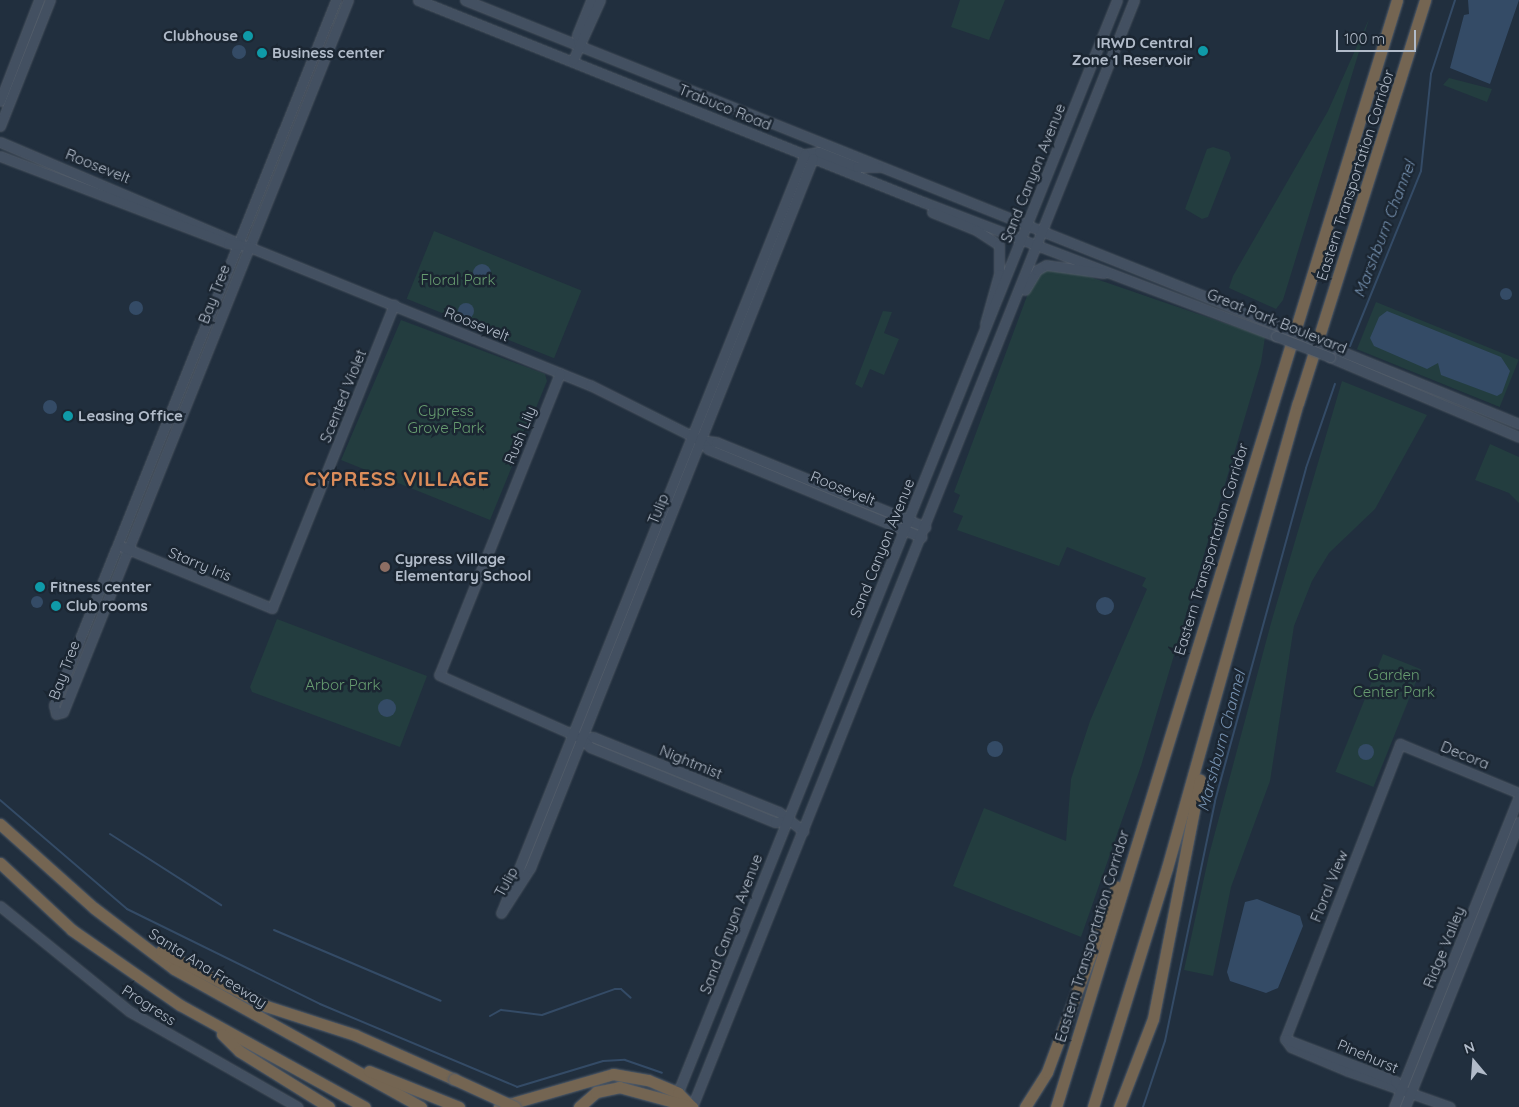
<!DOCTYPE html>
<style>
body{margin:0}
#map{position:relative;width:1519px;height:1107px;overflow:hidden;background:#212f3e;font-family:Quicksand,sans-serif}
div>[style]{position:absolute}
.green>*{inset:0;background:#233d3f;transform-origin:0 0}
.water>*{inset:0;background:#344b66}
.round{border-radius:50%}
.stream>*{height:2px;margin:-1px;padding:0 1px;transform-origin:1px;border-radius:1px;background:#344b66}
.roads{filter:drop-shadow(0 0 1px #545e6b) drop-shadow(0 0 1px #545e6b)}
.secondary>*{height:9px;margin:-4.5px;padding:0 4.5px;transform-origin:4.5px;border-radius:4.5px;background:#435061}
.highway>*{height:11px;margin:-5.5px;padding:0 5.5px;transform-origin:5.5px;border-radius:5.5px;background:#746552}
.bridges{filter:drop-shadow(0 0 1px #545e6b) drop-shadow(0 0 1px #545e6b)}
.secondary-bridge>*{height:9px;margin:-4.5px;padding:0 4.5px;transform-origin:4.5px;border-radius:4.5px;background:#435061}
.highway-bridge>*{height:11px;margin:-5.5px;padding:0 5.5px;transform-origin:5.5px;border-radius:5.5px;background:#746552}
.dots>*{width:14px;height:14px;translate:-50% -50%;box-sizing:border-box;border:2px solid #1b2632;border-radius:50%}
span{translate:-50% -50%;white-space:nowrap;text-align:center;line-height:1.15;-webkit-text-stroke:5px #1b2632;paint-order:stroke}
.poi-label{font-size:15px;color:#b1bbc9;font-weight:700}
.right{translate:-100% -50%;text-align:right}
.left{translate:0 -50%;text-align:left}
.street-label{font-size:15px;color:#b1bbc9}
.park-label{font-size:15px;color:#679c70}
.water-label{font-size:16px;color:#7793b2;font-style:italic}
.district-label{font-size:20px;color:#db8c5a;font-weight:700;letter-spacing:1px}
.north{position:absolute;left:1449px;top:1037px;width:50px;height:50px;-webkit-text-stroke:4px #1b2632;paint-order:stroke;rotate:342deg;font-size:14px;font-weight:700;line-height:20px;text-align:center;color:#b1bbc9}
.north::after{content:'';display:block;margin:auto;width:18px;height:22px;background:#b1bbc9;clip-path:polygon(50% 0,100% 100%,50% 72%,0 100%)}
.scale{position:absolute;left:1336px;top:30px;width:80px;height:22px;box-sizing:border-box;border:2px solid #b1bbc9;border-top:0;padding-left:6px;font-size:15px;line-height:18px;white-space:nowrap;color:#b1bbc9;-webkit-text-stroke:4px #1b2632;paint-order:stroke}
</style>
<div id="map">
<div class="green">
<div style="clip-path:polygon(960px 0,1005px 0,989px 40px,951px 27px)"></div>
<div style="clip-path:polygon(1369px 19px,1283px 300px,1276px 309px,1229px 288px,1233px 276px,1328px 111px)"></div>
<div style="clip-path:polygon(1449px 78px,1492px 89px,1487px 102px,1443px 85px)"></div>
<div style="clip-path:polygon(1213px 147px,1229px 152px,1231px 158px,1208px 217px,1202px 219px,1185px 209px,1207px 149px)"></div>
<div style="left:434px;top:231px;width:159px;height:73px;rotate:22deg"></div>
<div style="clip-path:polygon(1042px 269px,1070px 270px,1265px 337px,1261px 363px,1141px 766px,1081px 937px,953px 886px,984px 808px,1066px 841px,1071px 779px,1090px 721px,1147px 589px,1142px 586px,1146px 578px,1067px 547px,1059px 566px,957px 530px,963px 516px,953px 512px,960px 495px,954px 492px,1033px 280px)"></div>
<div style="left:1376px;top:302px;width:154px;height:51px;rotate:22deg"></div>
<div style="clip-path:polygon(883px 311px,892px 312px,884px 333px,899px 339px,884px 375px,870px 369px,862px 388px,855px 384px)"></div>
<div style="clip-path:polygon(401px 320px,545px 374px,547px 381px,490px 520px,341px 460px)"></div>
<div style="clip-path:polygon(1342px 381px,1427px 415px,1375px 509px,1329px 553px,1312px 581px,1294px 626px,1270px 781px,1231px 887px,1213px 976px,1184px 970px,1209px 855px,1271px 623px)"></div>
<div style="clip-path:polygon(1490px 444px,1519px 457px,1519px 503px,1509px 493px,1475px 480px)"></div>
<div style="clip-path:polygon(277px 619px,427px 676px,400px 747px,252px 692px,250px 687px)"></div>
<div style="left:1383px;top:654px;width:41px;height:127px;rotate:22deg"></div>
</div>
<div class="water">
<div style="clip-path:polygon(1468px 0,1519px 0,1490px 84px,1450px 68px,1464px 15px,1469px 14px)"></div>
<div class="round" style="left:232px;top:45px;width:14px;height:14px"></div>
<div class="round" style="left:473px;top:264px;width:18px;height:18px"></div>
<div class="round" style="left:1500px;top:288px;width:12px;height:12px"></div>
<div class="round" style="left:129px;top:301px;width:14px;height:14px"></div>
<div class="round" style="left:458px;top:303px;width:16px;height:16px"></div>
<div style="clip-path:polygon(1387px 311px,1501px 357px,1510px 371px,1502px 393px,1497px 396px,1441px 375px,1438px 363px,1427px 369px,1374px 346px,1370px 338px,1379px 317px)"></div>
<div class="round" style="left:43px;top:400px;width:14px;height:14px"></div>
<div class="round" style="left:31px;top:596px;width:12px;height:12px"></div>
<div class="round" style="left:1096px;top:597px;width:18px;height:18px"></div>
<div class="round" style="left:378px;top:699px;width:18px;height:18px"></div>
<div class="round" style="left:987px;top:741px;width:16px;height:16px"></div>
<div class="round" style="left:1358px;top:744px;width:16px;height:16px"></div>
<div style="clip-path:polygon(1257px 899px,1300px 916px,1303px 926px,1278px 988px,1266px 993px,1230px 981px,1227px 972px,1245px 902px)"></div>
</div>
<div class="stream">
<div style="left:1350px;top:346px;width:189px;rotate:-67.9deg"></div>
<div style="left:1421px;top:171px;width:98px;rotate:-84.1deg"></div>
<div style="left:1431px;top:74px;width:78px;rotate:-72deg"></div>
<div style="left:0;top:800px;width:167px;rotate:40.6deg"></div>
<div style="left:127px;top:909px;width:215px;rotate:26.2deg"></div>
<div style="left:320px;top:1004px;width:214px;rotate:22.8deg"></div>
<div style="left:517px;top:1087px;width:90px;rotate:-16.8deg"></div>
<div style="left:603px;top:1061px;width:22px;rotate:-3deg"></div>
<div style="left:625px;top:1060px;width:39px;rotate:19deg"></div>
<div style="left:110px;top:834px;width:132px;rotate:32.6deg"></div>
<div style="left:274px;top:930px;width:181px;rotate:23deg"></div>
<div style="left:490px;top:1016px;width:13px;rotate:-29deg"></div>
<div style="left:501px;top:1010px;width:41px;rotate:7deg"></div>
<div style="left:542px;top:1015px;width:77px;rotate:-19.6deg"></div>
<div style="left:615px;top:989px;width:6px"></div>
<div style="left:621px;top:989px;width:13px;rotate:42deg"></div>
<div style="left:1143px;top:1107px;width:70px;rotate:-71.6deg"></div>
<div style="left:1165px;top:1041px;width:245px;rotate:-78.2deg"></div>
<div style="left:1215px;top:801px;width:345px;rotate:-74.7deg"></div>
<div style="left:1306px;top:468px;width:89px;rotate:-71deg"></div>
</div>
<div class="roads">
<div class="secondary">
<div style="left:336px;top:0;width:691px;rotate:111.85deg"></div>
<div style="left:79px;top:641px;width:69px;rotate:111.3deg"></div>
<div style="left:54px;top:705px;width:9px;rotate:77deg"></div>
<div style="left:56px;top:714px;width:7px;rotate:-16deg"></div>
<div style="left:63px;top:712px;width:767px;rotate:-68.18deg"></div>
<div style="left:418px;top:0;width:544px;rotate:21.8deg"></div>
<div style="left:923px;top:202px;width:378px;rotate:20.8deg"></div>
<div style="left:465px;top:0;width:877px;rotate:21.83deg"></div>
<div style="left:579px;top:44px;width:9px;rotate:-103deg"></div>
<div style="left:577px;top:35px;width:38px;rotate:-68deg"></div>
<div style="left:573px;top:60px;width:66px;rotate:-65.8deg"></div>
<div style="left:0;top:101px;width:108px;rotate:-68.9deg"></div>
<div style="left:0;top:126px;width:136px;rotate:-68.4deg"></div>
<div style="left:0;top:142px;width:259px;rotate:23deg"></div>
<div style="left:805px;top:154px;width:14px;rotate:-8deg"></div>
<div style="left:819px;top:152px;width:41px;rotate:21.5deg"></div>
<div style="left:857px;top:167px;width:21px"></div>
<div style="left:0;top:156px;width:244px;rotate:20.9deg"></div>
<div style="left:228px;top:243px;width:19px;rotate:9deg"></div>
<div style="left:247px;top:246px;width:370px;rotate:22.1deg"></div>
<div style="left:590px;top:385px;width:123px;rotate:26.6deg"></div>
<div style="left:700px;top:440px;width:16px;rotate:7deg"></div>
<div style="left:716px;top:442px;width:226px;rotate:22.1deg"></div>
<div style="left:932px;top:212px;width:48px;rotate:22.2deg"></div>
<div style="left:976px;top:230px;width:27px;rotate:33deg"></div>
<div style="left:999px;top:245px;width:29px;rotate:90deg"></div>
<div style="left:999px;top:274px;width:52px;rotate:105.6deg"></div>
<div style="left:1025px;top:290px;width:23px;rotate:-59deg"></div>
<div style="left:1037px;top:270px;width:10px;rotate:-29deg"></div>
<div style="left:1046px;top:265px;width:58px;rotate:8deg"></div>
<div style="left:1333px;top:348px;width:201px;rotate:22.2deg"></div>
<div style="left:1330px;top:357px;width:205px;rotate:22.9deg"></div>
<div style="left:560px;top:373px;width:325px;rotate:111.8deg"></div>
<div style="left:439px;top:675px;width:155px;rotate:23.9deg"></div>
<div style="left:581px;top:738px;width:12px;rotate:-5deg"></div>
<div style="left:593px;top:737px;width:201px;rotate:22deg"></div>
<div style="left:779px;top:812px;width:31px;rotate:38deg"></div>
<div style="left:700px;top:440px;width:12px;rotate:48deg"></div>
<div style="left:708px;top:449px;width:231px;rotate:22.4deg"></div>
<div style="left:123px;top:547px;width:161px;rotate:22.3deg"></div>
<div style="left:272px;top:608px;width:327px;rotate:-68.1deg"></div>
<div style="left:581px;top:738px;width:13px;rotate:45deg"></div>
<div style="left:590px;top:747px;width:200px;rotate:22.1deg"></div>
<div style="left:775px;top:822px;width:11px;rotate:-5deg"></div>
<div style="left:0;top:906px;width:166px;rotate:39.1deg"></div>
<div style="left:129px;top:1011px;width:194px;rotate:29.6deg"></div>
<div style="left:502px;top:911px;width:815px;rotate:-68.19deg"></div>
<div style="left:501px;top:913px;width:54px;rotate:-57.2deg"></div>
<div style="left:530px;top:868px;width:764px;rotate:-68.27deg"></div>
<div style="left:1285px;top:1039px;width:317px;rotate:-68.7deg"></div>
<div style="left:1400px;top:744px;width:129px;rotate:22.4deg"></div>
<div style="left:1285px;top:1039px;width:10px;rotate:53deg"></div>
<div style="left:1291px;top:1047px;width:62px;rotate:22.8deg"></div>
<div style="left:1348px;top:1071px;width:108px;rotate:19.4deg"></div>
<div style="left:1285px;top:1039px;width:118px;rotate:20.9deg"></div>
<div style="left:1395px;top:1081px;width:10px;rotate:45deg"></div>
<div style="left:676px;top:1097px;width:1182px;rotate:-68.1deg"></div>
<div style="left:692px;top:1107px;width:1192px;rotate:-68.23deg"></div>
<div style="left:1394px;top:1107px;width:335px;rotate:-68.1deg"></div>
<div style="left:1405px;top:1107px;width:307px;rotate:-68.2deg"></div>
</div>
<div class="highway">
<div style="left:0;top:824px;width:126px;rotate:41.8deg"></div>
<div style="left:94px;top:908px;width:101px;rotate:37.3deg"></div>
<div style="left:174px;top:969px;width:283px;rotate:29.2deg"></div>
<div style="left:0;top:863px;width:98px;rotate:42.9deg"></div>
<div style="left:72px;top:930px;width:131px;rotate:34.8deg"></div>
<div style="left:180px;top:1005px;width:211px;rotate:28.9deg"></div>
<div style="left:161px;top:951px;width:119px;rotate:27.6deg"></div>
<div style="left:266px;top:1006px;width:94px;rotate:18deg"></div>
<div style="left:355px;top:1035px;width:108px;rotate:24deg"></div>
<div style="left:222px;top:1034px;width:24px;rotate:45deg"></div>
<div style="left:239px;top:1051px;width:106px;rotate:31.9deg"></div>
<div style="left:369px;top:1071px;width:97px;rotate:21.8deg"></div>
<div style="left:499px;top:1107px;width:119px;rotate:-16.1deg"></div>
<div style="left:613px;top:1074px;width:36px;rotate:10deg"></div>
<div style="left:648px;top:1080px;width:33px;rotate:23deg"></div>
<div style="left:678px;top:1093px;width:20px;rotate:45deg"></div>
<div style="left:579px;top:1107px;width:23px;rotate:-41deg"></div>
<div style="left:596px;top:1092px;width:24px;rotate:-12deg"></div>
<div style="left:619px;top:1087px;width:76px;rotate:15.3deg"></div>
<div style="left:1025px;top:1107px;width:41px;rotate:-57.8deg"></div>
<div style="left:1047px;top:1072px;width:198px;rotate:-69.6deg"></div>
<div style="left:1056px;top:1107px;width:1158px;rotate:-72.88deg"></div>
<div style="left:1093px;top:1107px;width:250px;rotate:-72.8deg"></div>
<div style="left:1167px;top:868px;width:483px;rotate:-74.3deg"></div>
<div style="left:1298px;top:403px;width:423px;rotate:-72.5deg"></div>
<div style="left:1119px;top:1107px;width:94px;rotate:-68.9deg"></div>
<div style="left:1153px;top:1019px;width:244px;rotate:-78.9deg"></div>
</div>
</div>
<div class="bridges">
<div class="secondary-bridge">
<div style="left:1279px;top:326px;width:58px;rotate:22.2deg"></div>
<div style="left:1276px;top:336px;width:58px;rotate:21.3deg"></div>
</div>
<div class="highway-bridge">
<div style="left:454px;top:1079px;width:67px;rotate:24.7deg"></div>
</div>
</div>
<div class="dots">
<div style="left:248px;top:36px;background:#0f9aa8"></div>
<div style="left:1203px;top:51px;background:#0f9aa8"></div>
<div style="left:262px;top:53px;background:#0f9aa8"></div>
<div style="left:68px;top:416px;background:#0f9aa8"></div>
<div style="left:385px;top:567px;background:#8d6e63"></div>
<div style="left:40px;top:587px;background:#0f9aa8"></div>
<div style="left:56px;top:606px;background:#0f9aa8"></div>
</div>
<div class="poi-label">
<span class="right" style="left:238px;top:36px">Clubhouse</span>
<span class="right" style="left:1193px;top:51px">IRWD Central<br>Zone 1 Reservoir</span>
<span class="left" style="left:272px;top:53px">Business center</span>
<span class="left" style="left:78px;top:416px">Leasing Office</span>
<span class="left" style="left:395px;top:567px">Cypress Village<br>Elementary School</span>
<span class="left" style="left:50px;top:587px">Fitness center</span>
<span class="left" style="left:66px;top:606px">Club rooms</span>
</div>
<div class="street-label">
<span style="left:725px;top:107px;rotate:22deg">Trabuco Road</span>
<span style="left:98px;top:166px;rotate:22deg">Roosevelt</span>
<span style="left:1033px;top:173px;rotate:-68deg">Sand Canyon Avenue</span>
<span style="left:1355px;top:175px;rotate:-72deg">Eastern Transportation Corridor</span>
<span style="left:214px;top:294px;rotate:-69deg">Bay Tree</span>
<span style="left:1277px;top:321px;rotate:22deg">Great Park Boulevard</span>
<span style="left:477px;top:324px;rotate:22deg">Roosevelt</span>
<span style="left:343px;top:396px;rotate:-68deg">Scented Violet</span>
<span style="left:520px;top:435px;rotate:-68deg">Rush Lily</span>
<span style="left:843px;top:488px;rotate:22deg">Roosevelt</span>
<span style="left:658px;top:509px;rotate:-68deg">Tulip</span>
<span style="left:882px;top:548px;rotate:-68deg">Sand Canyon Avenue</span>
<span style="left:1211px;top:549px;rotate:-73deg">Eastern Transportation Corridor</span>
<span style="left:200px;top:564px;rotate:22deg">Starry Iris</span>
<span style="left:64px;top:670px;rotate:-69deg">Bay Tree</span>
<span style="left:1465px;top:755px;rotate:22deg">Decora</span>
<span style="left:691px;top:762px;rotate:22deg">Nightmist</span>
<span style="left:506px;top:882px;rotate:-61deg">Tulip</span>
<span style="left:1329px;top:886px;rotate:-68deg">Floral View</span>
<span style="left:731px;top:924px;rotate:-69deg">Sand Canyon Avenue</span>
<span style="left:1092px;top:936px;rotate:-73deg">Eastern Transportation Corridor</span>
<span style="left:1444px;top:947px;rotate:-68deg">Ridge Valley</span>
<span style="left:208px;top:968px;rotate:32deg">Santa Ana Freeway</span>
<span style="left:149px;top:1005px;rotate:33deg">Progress</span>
<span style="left:1368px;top:1056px;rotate:23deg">Pinehurst</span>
</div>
<div class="park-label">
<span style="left:458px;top:280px">Floral Park</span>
<span style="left:446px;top:419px">Cypress<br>Grove Park</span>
<span style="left:1394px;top:683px">Garden<br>Center Park</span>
<span style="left:343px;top:685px">Arbor Park</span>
</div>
<div class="water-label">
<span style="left:1384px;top:229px;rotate:-69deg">Marshburn Channel</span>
<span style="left:1221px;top:741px;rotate:-75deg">Marshburn Channel</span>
</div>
<div class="district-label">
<span style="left:397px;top:478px">CYPRESS VILLAGE</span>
</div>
<div class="north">N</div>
<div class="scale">100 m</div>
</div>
